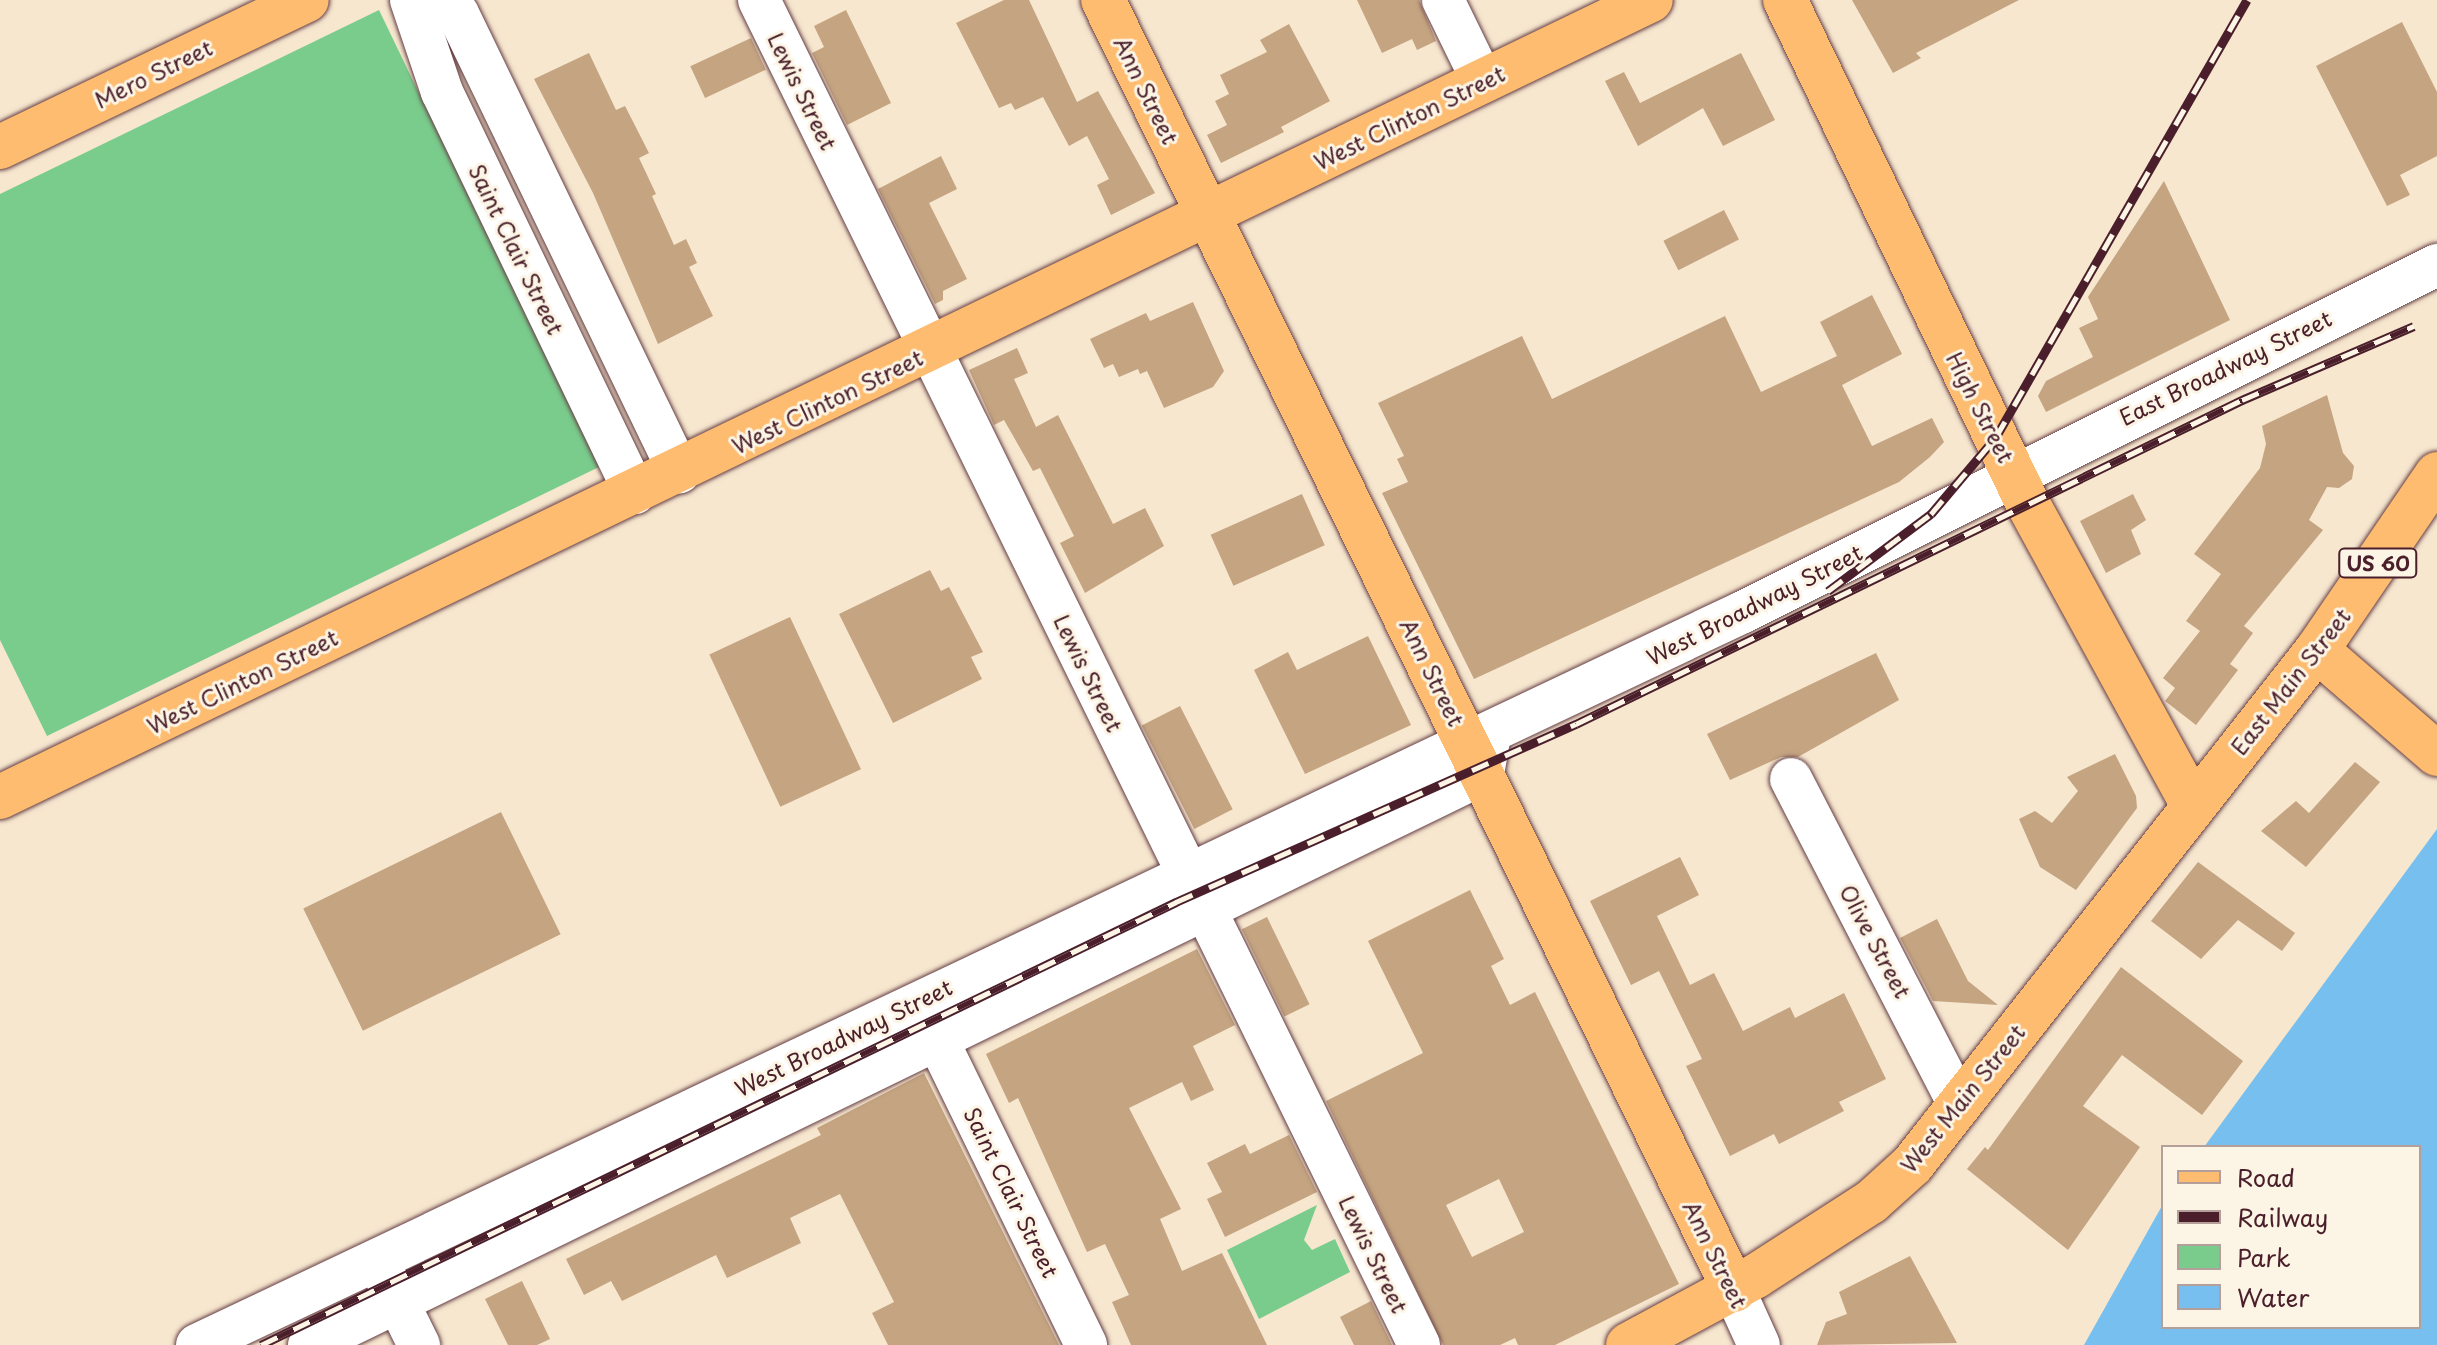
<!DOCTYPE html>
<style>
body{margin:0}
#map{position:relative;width:2437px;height:1345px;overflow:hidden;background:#f7e7cf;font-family:"Playpen Sans",sans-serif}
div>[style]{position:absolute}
.green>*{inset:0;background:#7acc8d}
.water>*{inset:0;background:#76bfee}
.building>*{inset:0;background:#c4a481;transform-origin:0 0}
.roads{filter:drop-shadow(0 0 2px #643d44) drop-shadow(0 0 2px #643d44)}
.minor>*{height:42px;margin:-21px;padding:0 21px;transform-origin:21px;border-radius:21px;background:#fff}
.major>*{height:44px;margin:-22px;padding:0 22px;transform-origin:22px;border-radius:22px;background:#fdbc70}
.rail>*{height:9px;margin-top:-4.5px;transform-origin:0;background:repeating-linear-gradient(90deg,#fcf5e5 0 18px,#4a1f2b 0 36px);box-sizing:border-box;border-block:2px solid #4a1f2b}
span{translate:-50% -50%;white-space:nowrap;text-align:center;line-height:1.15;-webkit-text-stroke:6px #fcf5e5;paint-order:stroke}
.shield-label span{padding:2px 6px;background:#fcf5e5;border:2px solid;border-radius:6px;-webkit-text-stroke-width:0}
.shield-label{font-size:20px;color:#4a1f2b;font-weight:700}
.street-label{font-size:22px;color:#4a1f2b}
.legend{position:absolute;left:2161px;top:1145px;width:260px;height:184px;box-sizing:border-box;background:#fcf5e5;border:2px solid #b59f9b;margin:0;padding:10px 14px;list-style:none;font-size:24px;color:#4a1f2b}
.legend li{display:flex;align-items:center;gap:16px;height:40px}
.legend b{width:40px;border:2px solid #b59f9b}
</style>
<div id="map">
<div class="green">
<div style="clip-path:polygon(379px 10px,599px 467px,47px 736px,0 640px,0 194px)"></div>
<div style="clip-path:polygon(1317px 1205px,1304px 1240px,1312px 1250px,1335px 1239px,1350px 1272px,1259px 1319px,1227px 1250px)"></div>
</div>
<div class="water">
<div style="clip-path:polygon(2437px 829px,2437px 1345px,2084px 1345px,2163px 1204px,2163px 1327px,2419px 1327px,2419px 1147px,2204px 1147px)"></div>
</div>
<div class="building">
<div style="clip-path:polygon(1004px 0,1029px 0,1077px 102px,1098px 91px,1155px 193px,1111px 215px,1097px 185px,1109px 179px,1087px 136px,1069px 146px,1043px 97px,1015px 110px,1011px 103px,999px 108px,956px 23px)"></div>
<div style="clip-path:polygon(1357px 0,1419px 0,1436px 41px,1417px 50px,1412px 39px,1382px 53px)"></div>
<div style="clip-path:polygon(1852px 0,2019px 0,1916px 53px,1921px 58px,1893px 73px)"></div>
<div style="clip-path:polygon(846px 10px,891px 103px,847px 125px,812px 53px,824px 47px,814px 26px)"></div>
<div style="clip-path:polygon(2402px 22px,2437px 92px,2437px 156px,2400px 175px,2410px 195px,2387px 206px,2316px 66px)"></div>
<div style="clip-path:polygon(1289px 24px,1330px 101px,1281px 127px,1284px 132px,1221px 163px,1207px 135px,1227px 125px,1215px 101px,1229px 94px,1220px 75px,1267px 52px,1260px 40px)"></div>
<div style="left:751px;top:38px;width:35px;height:67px;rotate:65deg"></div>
<div style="clip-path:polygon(589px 53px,616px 110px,625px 106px,649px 153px,639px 158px,656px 194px,652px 196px,674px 245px,686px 239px,697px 263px,689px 267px,713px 316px,658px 344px,593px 193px,534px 79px)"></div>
<div style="clip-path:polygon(1741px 53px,1775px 120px,1723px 146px,1703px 108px,1638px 146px,1605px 81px,1624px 72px,1640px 103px)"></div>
<div style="clip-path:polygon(941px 156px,957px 189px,929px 203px,967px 279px,943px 291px,943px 300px,935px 304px,878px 189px)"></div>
<div style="clip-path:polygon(2164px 181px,2230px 320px,2046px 412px,2038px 396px,2046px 381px,2093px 357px,2079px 328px,2098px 319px,2088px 297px)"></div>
<div style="left:1724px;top:210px;width:33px;height:68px;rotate:63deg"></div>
<div style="clip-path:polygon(1872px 295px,1902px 354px,1842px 385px,1872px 446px,1932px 418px,1944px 442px,1930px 457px,1899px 482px,1474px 679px,1382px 493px,1408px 482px,1397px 459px,1404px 456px,1378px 403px,1522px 336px,1552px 399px,1725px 316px,1761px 392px,1837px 356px,1820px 322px)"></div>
<div style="clip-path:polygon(1193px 302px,1224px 371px,1213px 387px,1164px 408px,1147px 371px,1140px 374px,1138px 369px,1119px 377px,1113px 364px,1104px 368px,1090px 339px,1146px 313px,1150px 321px)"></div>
<div style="clip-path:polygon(1017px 348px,1028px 373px,1014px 379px,1036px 427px,1058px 415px,1113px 524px,1145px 508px,1164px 546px,1085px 593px,1060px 543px,1074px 536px,1040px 468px,1033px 471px,1004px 420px,994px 425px,969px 370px)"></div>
<div style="clip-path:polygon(2327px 395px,2343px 453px,2354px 466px,2352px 479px,2339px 488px,2327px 487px,2309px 520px,2323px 530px,2244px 626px,2253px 633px,2230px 664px,2238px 670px,2196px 725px,2165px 701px,2175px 688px,2163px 678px,2200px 631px,2186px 621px,2221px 574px,2194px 554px,2260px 468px,2266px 444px,2262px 426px)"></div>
<div style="left:1302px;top:494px;width:56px;height:100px;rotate:66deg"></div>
<div style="clip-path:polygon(2133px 494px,2146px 520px,2131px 530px,2141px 554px,2106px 573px,2080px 521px)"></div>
<div style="clip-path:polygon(930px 570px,941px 591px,949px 587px,983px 652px,971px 657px,982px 679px,893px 723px,839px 614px)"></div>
<div style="left:790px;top:617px;width:168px;height:89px;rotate:65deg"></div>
<div style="clip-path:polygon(1368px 636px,1411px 725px,1305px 774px,1254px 670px,1288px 652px,1297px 670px)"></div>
<div style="clip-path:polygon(1876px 653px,1899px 700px,1798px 757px,1781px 757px,1730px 780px,1707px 734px)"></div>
<div style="left:1180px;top:706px;width:116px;height:43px;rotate:63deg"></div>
<div style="clip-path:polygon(2115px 754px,2136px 796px,2137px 808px,2076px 890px,2040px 867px,2019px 819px,2035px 811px,2052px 823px,2078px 791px,2067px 777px)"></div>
<div style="clip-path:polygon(2355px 762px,2380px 782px,2306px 867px,2261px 831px,2296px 801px,2309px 813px)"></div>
<div style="left:501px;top:812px;width:136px;height:220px;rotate:64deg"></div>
<div style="clip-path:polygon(1680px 857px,1699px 895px,1657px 916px,1690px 985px,1714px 973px,1743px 1031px,1790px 1007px,1795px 1018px,1844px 993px,1886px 1079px,1839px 1102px,1844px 1111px,1779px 1144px,1774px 1134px,1730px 1156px,1686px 1066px,1702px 1059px,1659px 971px,1631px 985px,1590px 901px)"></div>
<div style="clip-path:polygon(2198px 862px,2295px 933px,2282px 951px,2238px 920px,2201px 959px,2151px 921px)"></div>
<div style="clip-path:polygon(evenodd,1470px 890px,1504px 959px,1491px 966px,1510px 1005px,1535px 992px,1679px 1284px,1555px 1345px,1518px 1345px,1515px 1338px,1500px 1345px,1443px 1345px,1326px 1101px,1423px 1053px,1368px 941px,1470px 890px,1499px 1179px,1524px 1232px,1472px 1257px,1446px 1205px,1499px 1179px)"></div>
<div style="left:1267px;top:917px;width:97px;height:28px;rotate:64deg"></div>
<div style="clip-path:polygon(1937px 919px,1968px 981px,1998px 1005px,1933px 1001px,1900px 938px)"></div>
<div style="clip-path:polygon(1197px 949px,1235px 1025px,1193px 1046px,1214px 1090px,1191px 1101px,1182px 1082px,1129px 1108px,1181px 1209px,1160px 1219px,1182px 1271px,1222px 1253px,1267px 1345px,1131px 1345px,1112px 1302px,1129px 1295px,1105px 1244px,1087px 1252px,1018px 1098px,1009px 1103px,986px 1054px)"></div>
<div style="clip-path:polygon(2121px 967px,2243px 1061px,2202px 1115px,2122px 1055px,2083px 1106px,2140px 1147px,2068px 1250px,1967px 1169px,1985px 1147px,1988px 1150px)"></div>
<div style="clip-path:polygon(924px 1073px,1059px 1345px,888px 1345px,872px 1313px,894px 1302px,840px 1194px,790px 1218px,801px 1243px,727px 1278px,716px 1255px,622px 1301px,611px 1281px,584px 1295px,566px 1259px,821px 1135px,817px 1128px)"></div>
<div style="clip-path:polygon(1289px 1135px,1317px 1192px,1225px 1237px,1207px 1199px,1222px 1192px,1207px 1163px,1245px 1144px,1250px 1154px)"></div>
<div style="clip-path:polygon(1910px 1256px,1957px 1343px,1817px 1345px,1826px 1322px,1847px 1314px,1839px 1292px)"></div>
<div style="clip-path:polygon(522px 1281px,550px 1339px,537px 1345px,508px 1345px,485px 1299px)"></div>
<div style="clip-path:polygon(1371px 1301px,1392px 1345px,1354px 1345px,1340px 1317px)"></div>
</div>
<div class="roads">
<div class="minor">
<div style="left:411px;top:0;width:97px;rotate:71.4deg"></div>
<div style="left:442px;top:92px;width:445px;rotate:64.3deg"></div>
<div style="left:446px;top:0;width:18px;rotate:49deg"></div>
<div style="left:458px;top:14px;width:509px;rotate:64.24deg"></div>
<div style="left:759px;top:0;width:1498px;rotate:63.86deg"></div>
<div style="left:1443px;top:0;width:91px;rotate:64deg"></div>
<div style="left:1791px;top:779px;width:366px;rotate:62.7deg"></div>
<div style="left:937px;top:1039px;width:340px;rotate:64deg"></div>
<div style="left:386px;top:1278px;width:75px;rotate:63.8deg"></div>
<div style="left:1734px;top:1290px;width:60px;rotate:65.6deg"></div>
<div style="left:197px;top:1345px;width:1711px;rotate:-25.37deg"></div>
<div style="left:1743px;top:612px;width:776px;rotate:-26.57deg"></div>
<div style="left:309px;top:1345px;width:1305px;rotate:-25.94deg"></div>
<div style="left:1483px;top:774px;width:34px;rotate:-80deg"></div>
</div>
<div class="major">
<div style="left:1103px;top:0;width:1436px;rotate:63.93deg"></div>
<div style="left:1785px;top:0;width:560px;rotate:64.26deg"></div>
<div style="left:2028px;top:504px;width:343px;rotate:61.3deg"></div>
<div style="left:0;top:147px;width:340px;rotate:-25.6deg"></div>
<div style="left:2317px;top:650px;width:159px;rotate:40.9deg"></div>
<div style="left:0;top:797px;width:1833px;rotate:-25.77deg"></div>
<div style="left:1628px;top:1345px;width:145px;rotate:-28.3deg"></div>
<div style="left:1756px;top:1276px;width:137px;rotate:-32.8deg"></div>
<div style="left:1871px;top:1202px;width:55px;rotate:-42.1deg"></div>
<div style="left:1912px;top:1165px;width:655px;rotate:-51.82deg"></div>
<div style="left:2317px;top:650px;width:213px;rotate:-55.7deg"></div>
</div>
</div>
<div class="rail">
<div style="left:1828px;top:591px;width:129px;rotate:-36.8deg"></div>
<div style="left:1931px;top:514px;width:101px;rotate:-49.8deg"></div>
<div style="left:1996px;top:437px;width:504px;rotate:-60.13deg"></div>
<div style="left:261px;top:1345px;width:1017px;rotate:-25.83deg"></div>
<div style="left:1176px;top:902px;width:438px;rotate:-24deg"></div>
<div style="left:1576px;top:724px;width:741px;rotate:-25.94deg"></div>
<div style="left:2242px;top:400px;width:187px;rotate:-23.3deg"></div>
</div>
<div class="shield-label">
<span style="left:2378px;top:563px">US 60</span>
</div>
<div class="street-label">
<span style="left:153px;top:73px;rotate:-26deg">Mero Street</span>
<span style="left:1147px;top:90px;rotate:64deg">Ann Street</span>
<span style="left:803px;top:91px;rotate:64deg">Lewis Street</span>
<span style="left:1409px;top:117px;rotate:-26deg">West Clinton Street</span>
<span style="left:517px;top:249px;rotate:64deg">Saint Clair Street</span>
<span style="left:2225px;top:367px;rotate:-26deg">East Broadway Street</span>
<span style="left:827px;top:401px;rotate:-26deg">West Clinton Street</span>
<span style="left:1981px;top:407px;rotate:63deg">High Street</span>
<span style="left:1754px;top:604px;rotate:-27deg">West Broadway Street</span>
<span style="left:1433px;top:672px;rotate:64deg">Ann Street</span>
<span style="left:1089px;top:673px;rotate:64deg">Lewis Street</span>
<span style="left:242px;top:681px;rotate:-26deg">West Clinton Street</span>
<span style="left:2290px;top:681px;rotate:-52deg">East Main Street</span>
<span style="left:1876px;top:941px;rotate:62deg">Olive Street</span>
<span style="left:843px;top:1037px;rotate:-26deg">West Broadway Street</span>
<span style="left:1962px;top:1098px;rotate:-51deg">West Main Street</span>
<span style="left:1012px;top:1192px;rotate:64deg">Saint Clair Street</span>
<span style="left:1374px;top:1254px;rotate:64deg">Lewis Street</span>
<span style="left:1716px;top:1254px;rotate:64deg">Ann Street</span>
</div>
<ul class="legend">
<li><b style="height:10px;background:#fdbc70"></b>Road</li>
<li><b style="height:10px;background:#4a1f2b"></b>Railway</li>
<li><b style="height:22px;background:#7acc8d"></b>Park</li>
<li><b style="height:22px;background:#76bfee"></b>Water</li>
</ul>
</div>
